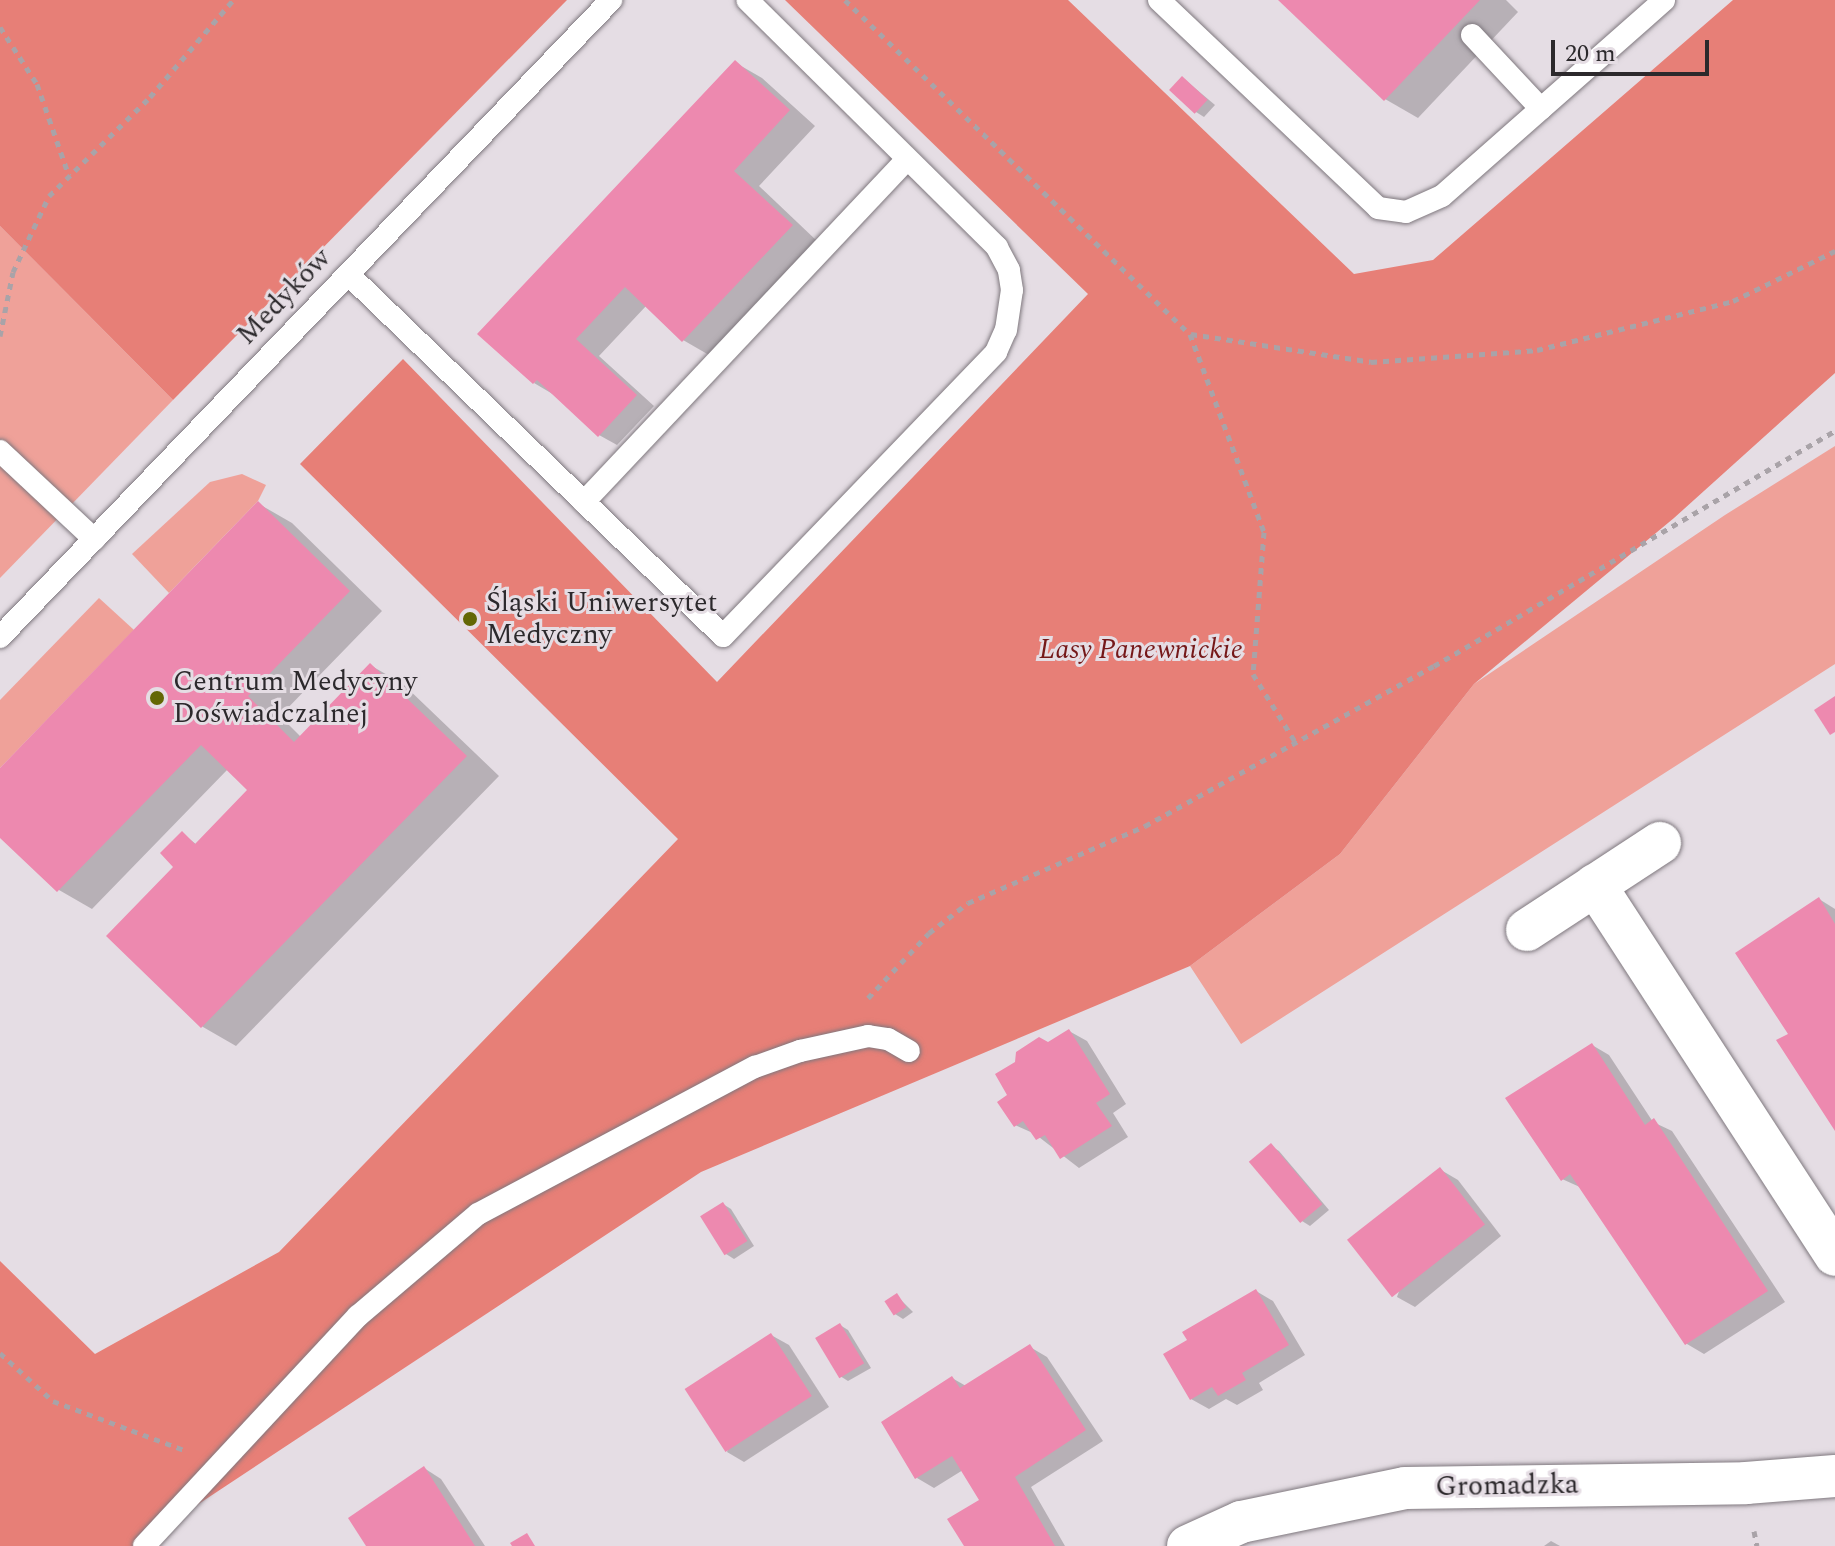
<!DOCTYPE html>
<meta charset="utf-8">
<style>
body{margin:0}
#map{position:relative;width:1835px;height:1546px;overflow:hidden;background:#e5dde4;font-family:Spectral,serif}
div>[style]{position:absolute}
.green>*{inset:0;background:#efa199}
.forest>*{inset:0;background:#e77f77}
.shadow>*{inset:0;background:#0003}
.building>*{inset:0;background:#ed89af;transform-origin:0 0}
.path>*{height:5px;margin-top:-2.5px;transform-origin:0;background:repeating-linear-gradient(90deg,#a9a3a8 0 6px,transparent 0 12px)}
.roads{filter:drop-shadow(0 0 2px #7f787e) drop-shadow(0 0 2px #7f787e)}
.lane>*{height:22px;margin:-11px;padding:0 11px;transform-origin:11px;border-radius:11px;background:#fff}
.street>*{height:42px;margin:-21px;padding:0 21px;transform-origin:21px;border-radius:21px;background:#fff}
.dots>*{width:22px;height:22px;translate:-50% -50%;box-sizing:border-box;border:4px solid #e5dde4;border-radius:50%}
span{translate:-50% -50%;white-space:nowrap;text-align:center;line-height:1.15;-webkit-text-stroke:6px #e5dde4;paint-order:stroke}
.street-label{font-size:28px;color:#2c292c}
.poi-label{font-size:28px;color:#2c292c}
.left{translate:0 -50%;text-align:left}
.park-label{font-size:28px;color:#751819;font-style:italic}
.scale{position:absolute;left:1551px;top:40px;width:158px;height:36px;box-sizing:border-box;border:4px solid #2c292c;border-top:0;padding-left:10px;font-size:24px;line-height:28px;white-space:nowrap;color:#2c292c;-webkit-text-stroke:6px #e5dde4;paint-order:stroke}
</style>
<div id="map">
<div class="green">
<div style="clip-path:polygon(0 226px,173px 400px,0 578px)"></div>
<div style="clip-path:polygon(1835px 446px,1835px 664px,1241px 1044px,1190px 966px,1340px 854px,1474px 684px,1725px 515px)"></div>
<div style="clip-path:polygon(242px 474px,266px 485px,258px 501px,169px 593px,132px 554px,210px 482px)"></div>
<div style="clip-path:polygon(99px 598px,134px 630px,0 768px,0 700px)"></div>
</div>
<div class="forest">
<div style="clip-path:polygon(0 0,567px 0,173px 400px,0 226px)"></div>
<div style="clip-path:polygon(785px 0,1068px 0,1354px 274px,1433px 260px,1733px 0,1835px 0,1835px 373px,1674px 518px,1474px 684px,1340px 854px,1190px 966px,701px 1172px,135px 1546px,0 1546px,0 1261px,95px 1354px,279px 1252px,678px 839px,300px 464px,403px 359px,717px 682px,1088px 294px)"></div>
</div>
<div class="shadow">
<div style="clip-path:polygon(1281px 0,1506px 0,1518px 12px,1418px 118px,1385px 99px)"></div>
<div style="clip-path:polygon(736px 63px,762px 78px,815px 126px,759px 186px,817px 241px,709px 355px,683px 340px,647px 305px,599px 356px,654px 406px,617px 445px,599px 435px,556px 396px,534px 383px)"></div>
<div style="clip-path:polygon(1183px 78px,1215px 105px,1204px 117px,1196px 112px)"></div>
<div style="clip-path:polygon(259px 504px,292px 523px,382px 611px,280px 716px,301px 737px,370px 665px,403px 684px,499px 776px,236px 1046px,203px 1027px,108px 936px,176px 866px,182px 833px,197px 845px,250px 790px,228px 769px,92px 909px,59px 890px,0 836px,0 771px)"></div>
<div style="clip-path:polygon(1819px 899px,1835px 909px,1835px 1127px,1790px 1035px)"></div>
<div style="clip-path:polygon(1069px 1031px,1087px 1041px,1126px 1104px,1113px 1113px,1128px 1137px,1079px 1168px,1035px 1134px,1015px 1125px,1010px 1095px,1048px 1044px)"></div>
<div style="clip-path:polygon(1592px 1045px,1609px 1055px,1653px 1122px,1672px 1131px,1785px 1302px,1704px 1354px,1687px 1344px,1582px 1188px,1562px 1179px)"></div>
<div style="clip-path:polygon(1271px 1146px,1279px 1151px,1329px 1210px,1310px 1226px,1302px 1221px,1253px 1163px)"></div>
<div style="clip-path:polygon(1441px 1170px,1458px 1180px,1501px 1236px,1415px 1307px,1397px 1297px)"></div>
<div style="clip-path:polygon(723px 1204px,731px 1209px,754px 1246px,734px 1259px,726px 1254px)"></div>
<div style="clip-path:polygon(1256px 1291px,1273px 1301px,1305px 1355px,1259px 1383px,1263px 1390px,1237px 1405px,1226px 1399px,1209px 1409px,1191px 1399px,1189px 1340px)"></div>
<div style="clip-path:polygon(897px 1296px,913px 1312px,903px 1319px,895px 1314px)"></div>
<div style="clip-path:polygon(840px 1325px,848px 1330px,871px 1368px,848px 1381px,840px 1376px)"></div>
<div style="clip-path:polygon(771px 1335px,789px 1345px,829px 1407px,744px 1462px,727px 1452px)"></div>
<div style="clip-path:polygon(1030px 1347px,1047px 1357px,1103px 1441px,1031px 1487px,1065px 1546px,966px 1546px,982px 1500px,963px 1470px,934px 1488px,917px 1478px,952px 1378px,966px 1386px)"></div>
<div style="clip-path:polygon(424px 1468px,441px 1479px,485px 1546px,368px 1546px)"></div>
<div style="clip-path:polygon(1551px 1541px,1560px 1546px,1544px 1546px)"></div>
</div>
<div class="building">
<div style="clip-path:polygon(1278px 0,1480px 0,1384px 101px)"></div>
<div style="clip-path:polygon(735px 60px,790px 110px,734px 171px,793px 225px,682px 342px,625px 287px,576px 339px,637px 395px,598px 437px,537px 380px,533px 384px,477px 334px)"></div>
<div style="left:1182px;top:76px;width:35px;height:19px;rotate:43deg"></div>
<div style="clip-path:polygon(258px 501px,350px 591px,248px 696px,294px 742px,370px 663px,467px 756px,201px 1028px,106px 936px,173px 867px,160px 853px,182px 831px,195px 844px,247px 790px,201px 745px,57px 892px,0 838px,0 768px)"></div>
<div style="clip-path:polygon(1835px 696px,1835px 732px,1830px 735px,1814px 710px)"></div>
<div style="clip-path:polygon(1819px 897px,1835px 924px,1835px 1131px,1776px 1040px,1788px 1034px,1735px 953px)"></div>
<div style="clip-path:polygon(1069px 1029px,1110px 1094px,1096px 1103px,1112px 1126px,1060px 1159px,1045px 1135px,1036px 1140px,1023px 1121px,1014px 1127px,997px 1102px,1007px 1095px,995px 1074px,1015px 1062px,1016px 1052px,1039px 1037px,1048px 1042px)"></div>
<div style="clip-path:polygon(1592px 1043px,1645px 1125px,1654px 1118px,1768px 1291px,1685px 1345px,1570px 1174px,1561px 1181px,1505px 1098px)"></div>
<div style="left:1271px;top:1143px;width:80px;height:29px;rotate:50deg"></div>
<div style="left:1440px;top:1167px;width:73px;height:118px;rotate:52deg"></div>
<div style="left:723px;top:1202px;width:46px;height:27px;rotate:58deg"></div>
<div style="clip-path:polygon(1256px 1289px,1289px 1345px,1242px 1373px,1246px 1380px,1218px 1396px,1212px 1387px,1190px 1400px,1163px 1354px,1187px 1340px,1182px 1332px)"></div>
<div style="left:897px;top:1293px;width:17px;height:15px;rotate:57deg"></div>
<div style="left:840px;top:1323px;width:47px;height:29px;rotate:59deg"></div>
<div style="left:771px;top:1333px;width:75px;height:103px;rotate:57deg"></div>
<div style="clip-path:polygon(1030px 1344px,1086px 1430px,1015px 1477px,1055px 1546px,964px 1546px,947px 1519px,979px 1500px,952px 1456px,915px 1479px,881px 1422px,952px 1376px,960px 1388px)"></div>
<div style="clip-path:polygon(424px 1466px,475px 1546px,366px 1546px,348px 1518px)"></div>
<div style="clip-path:polygon(527px 1533px,535px 1546px,512px 1546px,510px 1543px)"></div>
</div>
<div class="path">
<div style="left:845px;top:0;width:480px;rotate:44.1deg"></div>
<div style="left:1190px;top:334px;width:211px;rotate:69.5deg"></div>
<div style="left:1264px;top:532px;width:142px;rotate:94.4deg"></div>
<div style="left:1253px;top:674px;width:81px;rotate:58.1deg"></div>
<div style="left:0;top:27px;width:68px;rotate:57deg"></div>
<div style="left:37px;top:84px;width:97px;rotate:70.8deg"></div>
<div style="left:1191px;top:334px;width:182px;rotate:8.8deg"></div>
<div style="left:1371px;top:362px;width:166px;rotate:-4.1deg"></div>
<div style="left:1537px;top:350px;width:202px;rotate:-14deg"></div>
<div style="left:1733px;top:301px;width:114px;rotate:-26.1deg"></div>
<div style="left:0;top:336px;width:65px;rotate:-78.5deg"></div>
<div style="left:13px;top:272px;width:84px;rotate:-64.7deg"></div>
<div style="left:49px;top:196px;width:141px;rotate:-44.4deg"></div>
<div style="left:150px;top:97px;width:128px;rotate:-49.4deg"></div>
<div style="left:868px;top:998px;width:89px;rotate:-46.8deg"></div>
<div style="left:929px;top:933px;width:49px;rotate:-37.6deg"></div>
<div style="left:968px;top:903px;width:193px;rotate:-23.5deg"></div>
<div style="left:1145px;top:826px;width:330px;rotate:-29deg"></div>
<div style="left:1434px;top:666px;width:465px;rotate:-30.4deg"></div>
<div style="left:0;top:1353px;width:72px;rotate:42.2deg"></div>
<div style="left:53px;top:1401px;width:140px;rotate:20.5deg"></div>
<div style="left:1754px;top:1531px;width:15px;rotate:79deg"></div>
</div>
<div class="roads">
<div class="lane">
<div style="left:1159px;top:0;width:302px;rotate:43.5deg"></div>
<div style="left:1378px;top:208px;width:28px;rotate:8deg"></div>
<div style="left:1406px;top:212px;width:39px;rotate:-24deg"></div>
<div style="left:1442px;top:196px;width:296px;rotate:-41.4deg"></div>
<div style="left:1472px;top:35px;width:101px;rotate:47deg"></div>
<div style="left:348px;top:274px;width:521px;rotate:43.99deg"></div>
<div style="left:723px;top:636px;width:394px;rotate:-46.1deg"></div>
<div style="left:996px;top:352px;width:24px;rotate:-66deg"></div>
<div style="left:1006px;top:330px;width:40px;rotate:-81.5deg"></div>
<div style="left:1012px;top:290px;width:20px;rotate:-99deg"></div>
<div style="left:1009px;top:270px;width:26px;rotate:-118deg"></div>
<div style="left:997px;top:247px;width:351px;rotate:-135.3deg"></div>
<div style="left:0;top:451px;width:129px;rotate:43.1deg"></div>
<div style="left:584px;top:502px;width:471px;rotate:-46.7deg"></div>
<div style="left:0;top:637px;width:883px;rotate:-46.19deg"></div>
<div style="left:144px;top:1546px;width:314px;rotate:-47.1deg"></div>
<div style="left:358px;top:1316px;width:157px;rotate:-40.4deg"></div>
<div style="left:478px;top:1214px;width:314px;rotate:-28deg"></div>
<div style="left:755px;top:1067px;width:48px;rotate:-19.6deg"></div>
<div style="left:800px;top:1051px;width:70px;rotate:-12.4deg"></div>
<div style="left:868px;top:1036px;width:20px;rotate:9deg"></div>
<div style="left:888px;top:1039px;width:24px;rotate:30deg"></div>
</div>
<div class="street">
<div style="left:1595px;top:885px;width:441px;rotate:57deg"></div>
<div style="left:1527px;top:930px;width:159px;rotate:-33.2deg"></div>
<div style="left:1188px;top:1546px;width:58px;rotate:-24.4deg"></div>
<div style="left:1241px;top:1522px;width:167px;rotate:-11.7deg"></div>
<div style="left:1405px;top:1488px;width:341px;rotate:-0.8deg"></div>
<div style="left:1746px;top:1483px;width:89px;rotate:-4.5deg"></div>
</div>
</div>
<div class="dots">
<div style="left:470px;top:619px;background:#636705"></div>
<div style="left:157px;top:698px;background:#636705"></div>
</div>
<div class="street-label">
<span style="left:284px;top:297px;rotate:-46deg">Medyków</span>
<span style="left:1507px;top:1486px;rotate:-1deg">Gromadzka</span>
</div>
<div class="poi-label">
<span class="left" style="left:486px;top:619px">Śląski Uniwersytet<br>Medyczny</span>
<span class="left" style="left:173px;top:698px">Centrum Medycyny<br>Doświadczalnej</span>
</div>
<div class="park-label">
<span style="left:1141px;top:650px">Lasy Panewnickie</span>
</div>
<div class="scale">20 m</div>
</div>
